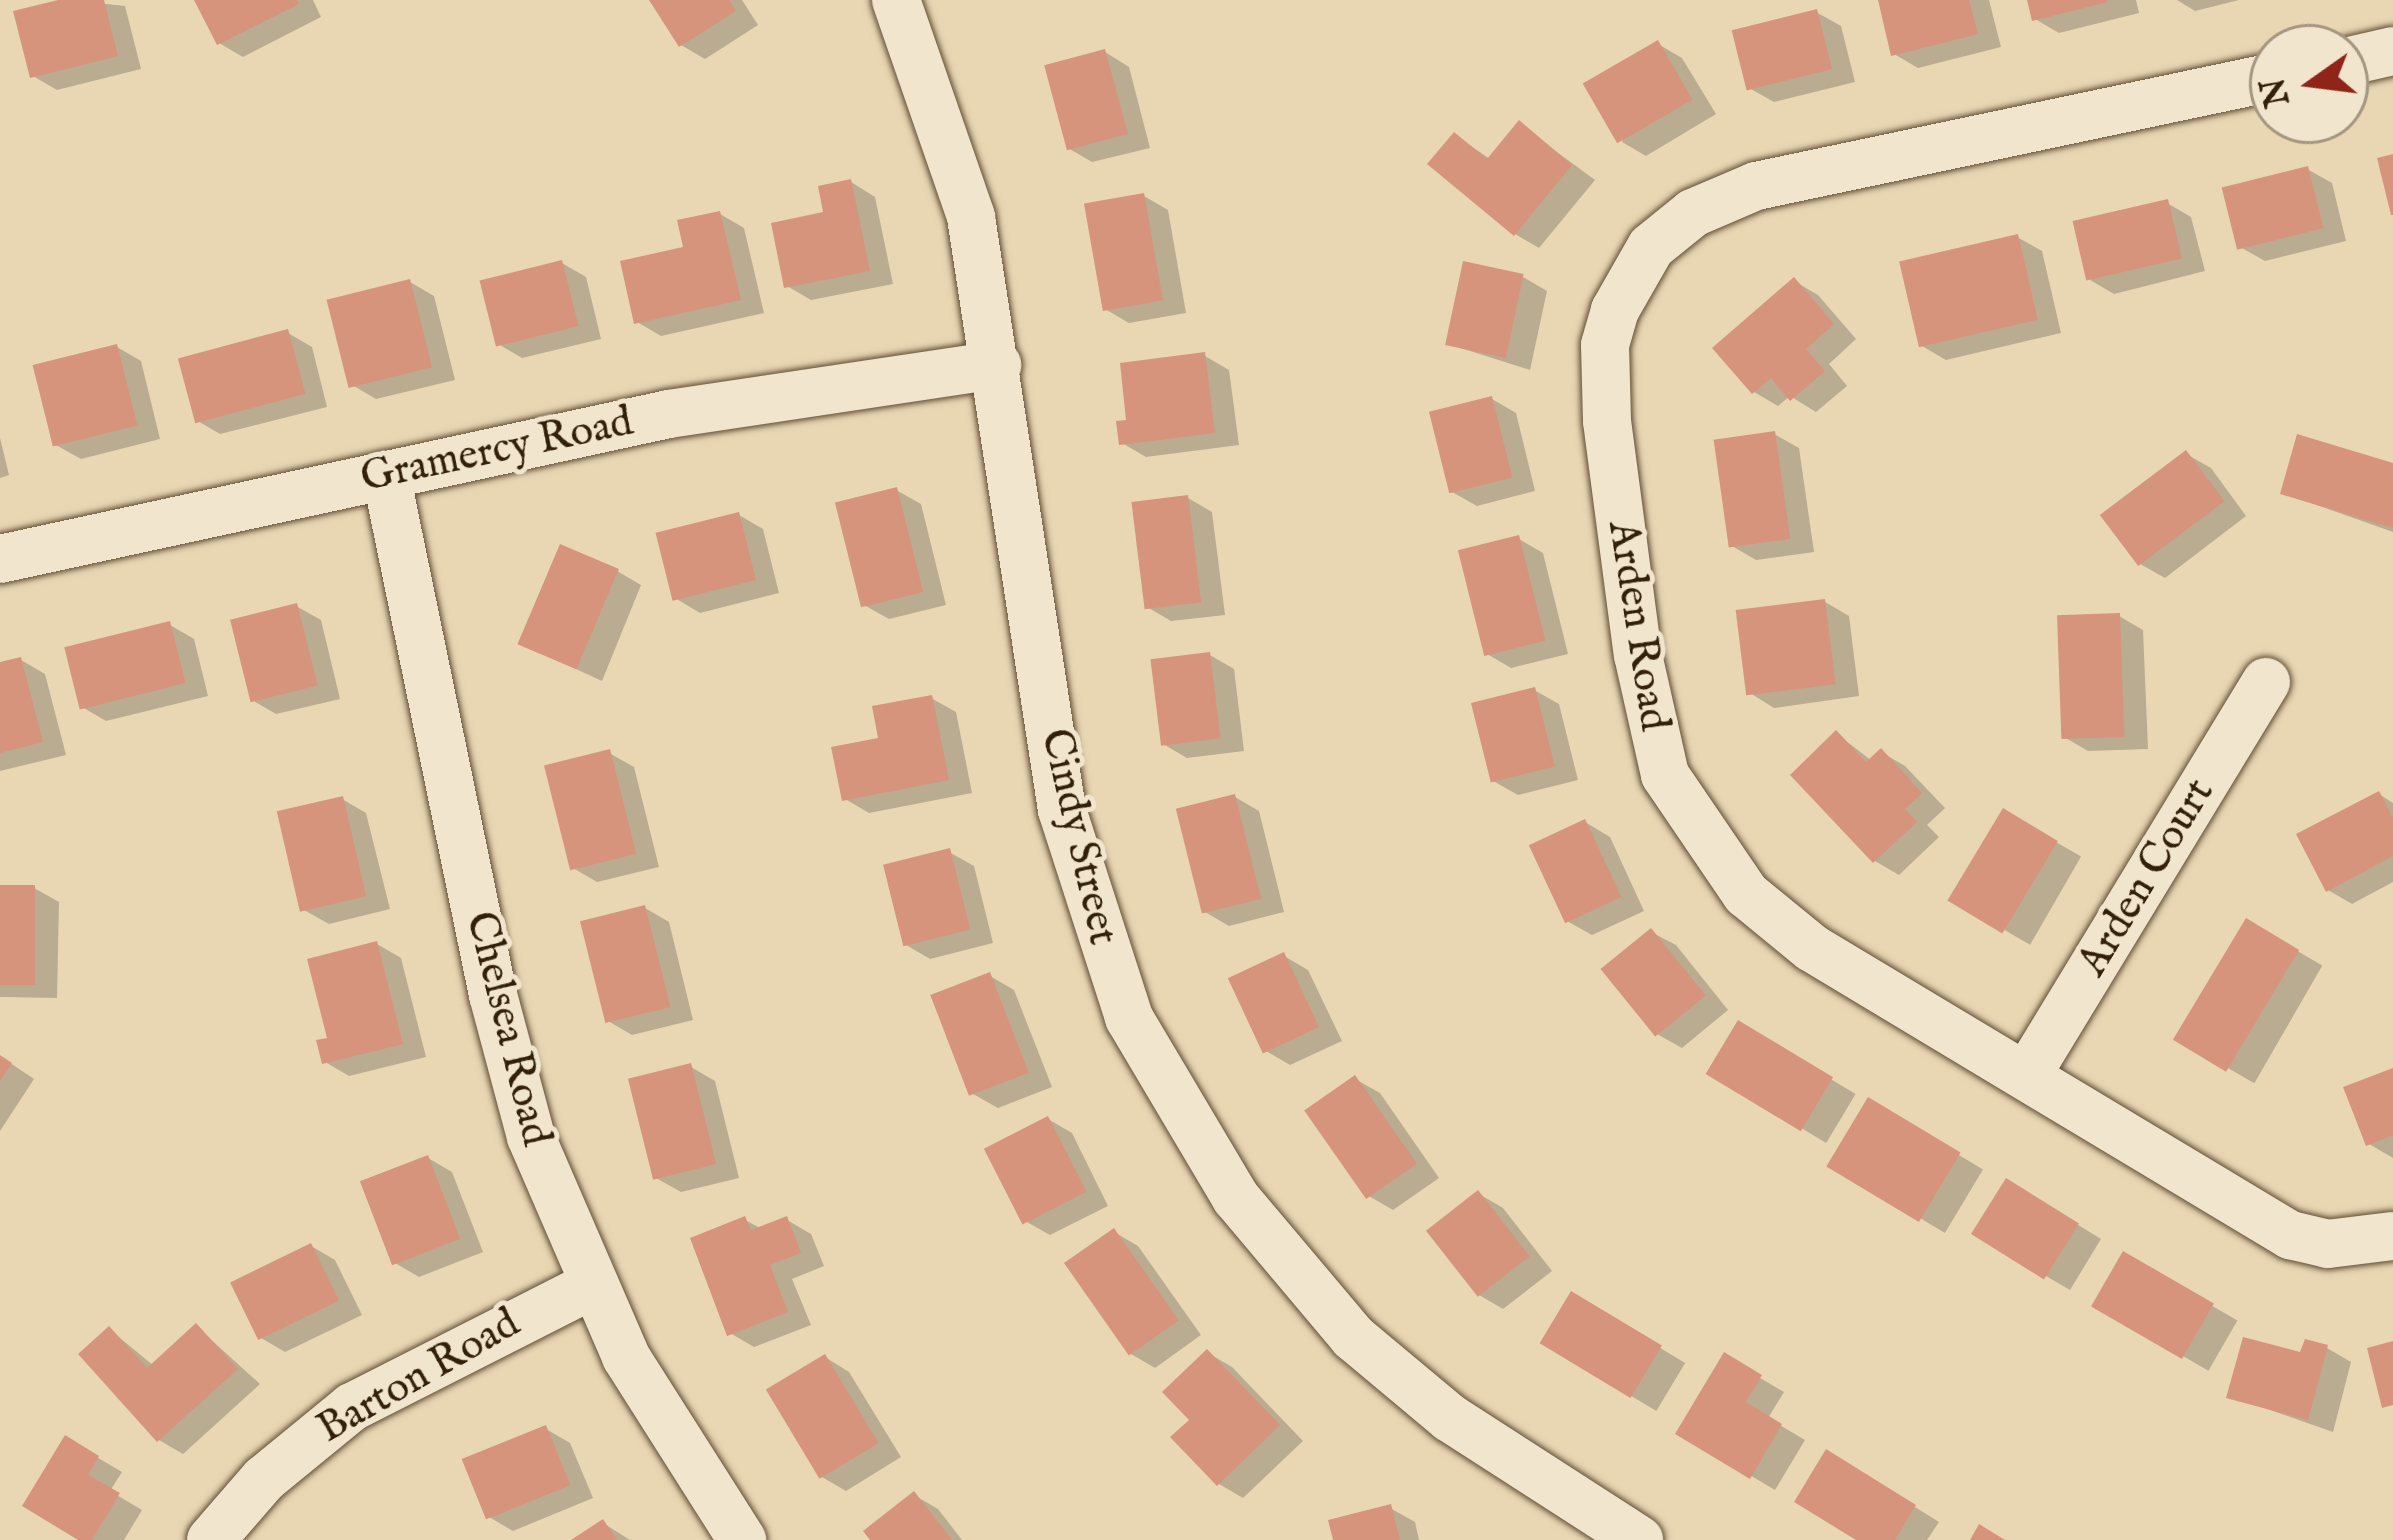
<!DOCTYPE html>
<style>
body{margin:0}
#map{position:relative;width:2393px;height:1540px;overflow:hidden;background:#e9d7b4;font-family:"IM FELL English",serif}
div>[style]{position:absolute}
.shadow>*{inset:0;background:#0003;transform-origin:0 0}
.building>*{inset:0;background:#d6947c;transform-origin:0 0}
.roads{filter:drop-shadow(0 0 3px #604e34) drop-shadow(0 0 3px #604e34)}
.minor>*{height:48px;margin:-24px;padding:0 24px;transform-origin:24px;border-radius:24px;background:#f1e5ce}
span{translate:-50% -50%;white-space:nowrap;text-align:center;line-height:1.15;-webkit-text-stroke:10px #f1e5ce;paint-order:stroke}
.street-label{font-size:42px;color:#32200a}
.north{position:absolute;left:2249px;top:24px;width:120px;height:120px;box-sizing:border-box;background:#f1e5ce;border:3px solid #a59680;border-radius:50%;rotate:256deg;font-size:33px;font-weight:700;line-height:48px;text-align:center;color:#32200a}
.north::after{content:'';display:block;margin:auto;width:42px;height:54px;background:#8f2418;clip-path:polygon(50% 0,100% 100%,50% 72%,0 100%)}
</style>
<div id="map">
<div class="shadow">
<div style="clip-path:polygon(70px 0,125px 6px,141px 69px,57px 90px,33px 76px)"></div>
<div style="clip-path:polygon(197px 0,313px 0,321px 17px,243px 57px,219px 43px)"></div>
<div style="clip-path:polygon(653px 0,742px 0,758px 25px,705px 59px,681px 45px)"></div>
<div style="clip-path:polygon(1881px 0,1989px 0,2001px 47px,1918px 68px,1894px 54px)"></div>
<div style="clip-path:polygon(2030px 0,2136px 0,2139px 13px,2059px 33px,2035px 19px)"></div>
<div style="clip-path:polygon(2177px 0,2239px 0,2195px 11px)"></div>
<div style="clip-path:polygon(1816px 12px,1841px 26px,1855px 82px,1774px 102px,1749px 88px)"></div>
<div style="clip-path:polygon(1658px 44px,1682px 58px,1716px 114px,1646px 156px,1622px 142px)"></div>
<div style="clip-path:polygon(1105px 52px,1129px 67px,1150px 148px,1092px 162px,1068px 148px)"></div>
<div style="clip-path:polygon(1519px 124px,1595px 180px,1539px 248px,1515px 234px,1455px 135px,1490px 159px)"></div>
<div style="clip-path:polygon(2307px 169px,2332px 183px,2346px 241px,2265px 261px,2240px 247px)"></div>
<div style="clip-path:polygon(851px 182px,875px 197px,893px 284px,811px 300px,787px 286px)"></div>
<div style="clip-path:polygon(1144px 196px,1168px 210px,1186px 313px,1129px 323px,1105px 309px)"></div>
<div style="clip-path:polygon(2167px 203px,2191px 217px,2205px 271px,2114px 294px,2090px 280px)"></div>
<div style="clip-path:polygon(720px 214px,744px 228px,764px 313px,661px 336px,637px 322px)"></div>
<div style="clip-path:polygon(2017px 237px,2042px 251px,2061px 333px,1946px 360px,1922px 346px)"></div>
<div style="clip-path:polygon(562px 263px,586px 277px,601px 339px,522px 358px,498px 344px)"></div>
<div style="clip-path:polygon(1523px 277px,1547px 291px,1530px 370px,1448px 344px)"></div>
<div style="clip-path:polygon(1794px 281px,1818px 295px,1856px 339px,1829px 364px,1847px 386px,1816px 412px,1790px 396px,1778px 406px,1754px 392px,1716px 348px)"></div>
<div style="clip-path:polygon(410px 282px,434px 296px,455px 380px,376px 399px,352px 385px)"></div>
<div style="clip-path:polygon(288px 333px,312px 347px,327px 407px,220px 434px,196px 420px)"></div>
<div style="clip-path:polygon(117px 347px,141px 361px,160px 439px,81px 459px,56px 445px)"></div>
<div style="clip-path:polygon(1205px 356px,1229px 370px,1239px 445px,1146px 457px,1122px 443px,1130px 422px)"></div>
<div style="clip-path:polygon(1492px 399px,1516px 413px,1535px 491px,1477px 506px,1452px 492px)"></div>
<div style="clip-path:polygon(1774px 434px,1799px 448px,1814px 552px,1756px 560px,1732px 546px)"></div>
<div style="clip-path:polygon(0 438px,9px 475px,0 478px)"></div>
<div style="clip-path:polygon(2186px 454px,2211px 468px,2246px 516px,2165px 578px,2140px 564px)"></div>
<div style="clip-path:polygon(2393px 466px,2393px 532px,2283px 493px)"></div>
<div style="clip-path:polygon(896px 490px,921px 504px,946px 605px,889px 619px,864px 605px)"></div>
<div style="clip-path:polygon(1188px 498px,1212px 512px,1225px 615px,1171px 621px,1147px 607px)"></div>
<div style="clip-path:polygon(739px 515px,763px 529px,779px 593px,700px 613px,675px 598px)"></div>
<div style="clip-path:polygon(1519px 539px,1543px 553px,1568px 654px,1511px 668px,1487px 654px)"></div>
<div style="clip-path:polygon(617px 571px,641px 585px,602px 681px,522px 644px)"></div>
<div style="clip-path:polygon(1825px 602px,1849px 616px,1859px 696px,1774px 708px,1750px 693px)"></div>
<div style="clip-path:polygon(296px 606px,321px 620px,340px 699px,276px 714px,252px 700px)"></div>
<div style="clip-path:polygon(2119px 616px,2143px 630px,2148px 749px,2088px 751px,2064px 737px)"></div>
<div style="clip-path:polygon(170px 625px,194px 639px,208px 696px,106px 721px,82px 707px)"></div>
<div style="clip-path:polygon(1210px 655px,1234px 669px,1244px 751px,1187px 758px,1163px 744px)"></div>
<div style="clip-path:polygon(21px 660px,45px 674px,66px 755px,0 771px,0 665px)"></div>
<div style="clip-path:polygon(1534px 690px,1559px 704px,1578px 780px,1518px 795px,1493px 781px)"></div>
<div style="clip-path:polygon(931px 698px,956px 712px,972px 793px,869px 813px,845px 799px,882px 740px)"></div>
<div style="clip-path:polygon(1837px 734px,1872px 761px,1881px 752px,1905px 766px,1945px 808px,1927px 825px,1939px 837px,1899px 875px,1875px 861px)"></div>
<div style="clip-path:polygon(609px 753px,634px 767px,659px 867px,597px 882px,573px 868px)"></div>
<div style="clip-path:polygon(2379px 794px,2393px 803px,2393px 882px,2352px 904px,2328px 890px)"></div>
<div style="clip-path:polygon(1235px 797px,1259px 811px,1284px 912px,1229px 926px,1205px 912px)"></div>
<div style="clip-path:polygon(342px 799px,366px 813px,390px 909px,329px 924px,304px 910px)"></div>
<div style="left:2004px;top:812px;width:89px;height:102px;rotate:30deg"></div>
<div style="clip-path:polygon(1585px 822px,1610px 837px,1644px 911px,1592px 935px,1567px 921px)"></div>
<div style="clip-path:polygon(949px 852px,974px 866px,993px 943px,930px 959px,906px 945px)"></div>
<div style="clip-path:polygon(0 888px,34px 888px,59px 902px,57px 998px,0 997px)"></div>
<div style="clip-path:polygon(645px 908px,669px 922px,693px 1020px,632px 1035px,608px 1021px)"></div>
<div style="left:2247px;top:922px;width:87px;height:136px;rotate:30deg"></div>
<div style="clip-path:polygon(1651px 932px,1676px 945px,1728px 1010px,1682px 1048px,1657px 1034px)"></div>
<div style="clip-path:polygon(377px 944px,401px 958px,426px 1057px,349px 1076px,325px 1062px)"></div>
<div style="clip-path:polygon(1284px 956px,1308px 970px,1342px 1041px,1290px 1065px,1266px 1051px)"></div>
<div style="clip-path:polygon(990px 976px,1014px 990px,1052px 1087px,998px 1108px,973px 1094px)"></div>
<div style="left:1739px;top:1024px;width:136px;height:57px;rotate:31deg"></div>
<div style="clip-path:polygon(0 1056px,34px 1079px,0 1131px)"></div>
<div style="clip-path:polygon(691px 1067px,715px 1081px,739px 1178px,681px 1192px,656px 1178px)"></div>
<div style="clip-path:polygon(2393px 1071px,2393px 1158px,2369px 1144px)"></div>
<div style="clip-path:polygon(1355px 1079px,1380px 1093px,1439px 1178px,1393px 1210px,1369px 1196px)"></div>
<div style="left:1869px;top:1101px;width:133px;height:74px;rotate:31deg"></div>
<div style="clip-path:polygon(1048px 1119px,1072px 1133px,1108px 1206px,1050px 1235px,1025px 1221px)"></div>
<div style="clip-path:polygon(428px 1158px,452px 1172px,483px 1252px,419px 1277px,395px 1263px)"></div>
<div style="clip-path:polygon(1479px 1194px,1503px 1208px,1552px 1271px,1503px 1309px,1479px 1295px)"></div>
<div style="clip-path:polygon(2031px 1196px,2101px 1239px,2070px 1290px,2046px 1276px)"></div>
<div style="clip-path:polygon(745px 1220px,762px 1229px,787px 1220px,811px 1234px,824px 1266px,792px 1279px,811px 1325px,754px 1347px,730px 1333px)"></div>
<div style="clip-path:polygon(1114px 1232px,1138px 1246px,1201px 1335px,1155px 1368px,1131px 1354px)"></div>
<div style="clip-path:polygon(311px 1246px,335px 1260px,362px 1315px,285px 1352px,261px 1338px)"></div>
<div style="left:2124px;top:1255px;width:131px;height:58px;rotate:30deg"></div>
<div style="left:1572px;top:1295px;width:132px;height:56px;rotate:31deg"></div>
<div style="clip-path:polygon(196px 1326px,260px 1384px,183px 1454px,159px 1440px,109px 1329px,154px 1366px)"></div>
<div style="clip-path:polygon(2327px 1348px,2351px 1362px,2333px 1432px,2230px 1396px)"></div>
<div style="clip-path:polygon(1208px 1353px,1232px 1367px,1303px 1441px,1243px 1498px,1219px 1484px,1193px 1420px)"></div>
<div style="clip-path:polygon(825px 1357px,849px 1372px,901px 1457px,846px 1491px,822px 1477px)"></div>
<div style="clip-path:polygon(1725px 1357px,1784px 1392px,1768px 1418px,1805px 1440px,1775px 1490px,1679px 1433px)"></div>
<div style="clip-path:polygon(546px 1429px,570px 1443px,593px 1498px,513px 1531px,489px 1517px)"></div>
<div style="clip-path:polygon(66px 1439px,122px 1472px,110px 1491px,142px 1510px,124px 1540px,84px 1540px)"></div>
<div style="clip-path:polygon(1851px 1467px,1939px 1522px,1927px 1540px,1861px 1540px)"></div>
<div style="clip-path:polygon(914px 1495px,938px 1509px,962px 1540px,874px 1540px)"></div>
<div style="clip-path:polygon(1390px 1508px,1415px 1522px,1419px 1540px,1336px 1540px)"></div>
<div style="clip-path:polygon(603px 1523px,630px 1540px,577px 1540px)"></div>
</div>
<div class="building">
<div style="clip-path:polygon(58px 0,104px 0,118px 56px,30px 78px,13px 11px)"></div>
<div style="clip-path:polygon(194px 0,297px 0,299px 4px,217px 45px)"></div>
<div style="clip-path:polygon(649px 0,729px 0,736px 11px,679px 47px)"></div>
<div style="clip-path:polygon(1878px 0,1969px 0,1978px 34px,1891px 56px)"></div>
<div style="clip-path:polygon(2027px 0,2107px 0,2108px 2px,2032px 21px)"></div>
<div style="left:1817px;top:9px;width:62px;height:88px;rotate:76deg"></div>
<div style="left:1658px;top:40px;width:69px;height:87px;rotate:60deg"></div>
<div style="left:1105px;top:49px;width:88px;height:63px;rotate:75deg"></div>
<div style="clip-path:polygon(1519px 120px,1572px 165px,1514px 236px,1427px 164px,1454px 132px,1487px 159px)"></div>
<div style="clip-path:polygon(2393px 154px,2393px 215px,2391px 215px,2377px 158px)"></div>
<div style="left:2308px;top:166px;width:64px;height:89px;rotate:76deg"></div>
<div style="clip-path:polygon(851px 179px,870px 271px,784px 288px,771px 223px,823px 212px,818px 186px)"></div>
<div style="left:1144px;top:193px;width:109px;height:61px;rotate:80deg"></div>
<div style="left:2168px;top:199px;width:61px;height:98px;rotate:77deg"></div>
<div style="clip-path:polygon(720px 211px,741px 300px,634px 324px,620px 261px,683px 247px,677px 220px)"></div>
<div style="left:2018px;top:234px;width:88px;height:122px;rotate:77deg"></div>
<div style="left:562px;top:260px;width:68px;height:85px;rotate:76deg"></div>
<div style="left:1463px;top:261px;width:62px;height:86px;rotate:12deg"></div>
<div style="clip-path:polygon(1794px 277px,1834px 324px,1806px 349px,1825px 371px,1790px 401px,1771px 378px,1752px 394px,1712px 348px)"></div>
<div style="left:410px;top:279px;width:91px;height:86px;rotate:76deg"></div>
<div style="left:288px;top:329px;width:67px;height:114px;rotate:75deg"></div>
<div style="left:117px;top:344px;width:84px;height:87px;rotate:76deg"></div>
<div style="clip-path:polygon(1205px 352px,1215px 433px,1119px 445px,1116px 421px,1126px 420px,1120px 363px)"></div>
<div style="left:1492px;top:396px;width:84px;height:65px;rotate:76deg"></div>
<div style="left:1775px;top:431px;width:109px;height:62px;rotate:82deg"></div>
<div style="clip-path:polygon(2297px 434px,2393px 463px,2393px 528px,2280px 494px)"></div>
<div style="left:2186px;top:450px;width:64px;height:108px;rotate:53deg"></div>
<div style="left:897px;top:487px;width:108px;height:64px;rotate:76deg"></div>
<div style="left:1188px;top:495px;width:108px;height:57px;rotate:83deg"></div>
<div style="left:739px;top:512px;width:70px;height:86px;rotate:76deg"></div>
<div style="left:1519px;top:535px;width:109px;height:63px;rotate:76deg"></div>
<div style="left:560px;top:544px;width:64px;height:109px;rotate:23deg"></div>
<div style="left:1825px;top:599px;width:86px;height:90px;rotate:83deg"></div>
<div style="left:297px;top:603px;width:85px;height:69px;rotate:76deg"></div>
<div style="left:2120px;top:613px;width:124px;height:63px;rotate:88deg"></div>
<div style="left:170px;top:621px;width:64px;height:109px;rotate:76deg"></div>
<div style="left:1210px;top:652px;width:87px;height:60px;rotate:83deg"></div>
<div style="clip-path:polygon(21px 657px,43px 742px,0 753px,0 662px)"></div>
<div style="left:1535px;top:687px;width:82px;height:66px;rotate:76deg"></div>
<div style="clip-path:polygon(932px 695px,949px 780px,842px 801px,831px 747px,878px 738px,872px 706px)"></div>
<div style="clip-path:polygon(1836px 730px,1866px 762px,1881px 748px,1922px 793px,1905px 809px,1917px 822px,1873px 863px,1790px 775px)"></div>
<div style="left:610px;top:749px;width:108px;height:68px;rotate:76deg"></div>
<div style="clip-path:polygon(2379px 791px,2393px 818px,2393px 856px,2326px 892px,2296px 834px)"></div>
<div style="left:1235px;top:794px;width:108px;height:61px;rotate:76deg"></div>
<div style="left:343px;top:796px;width:103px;height:68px;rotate:77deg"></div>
<div style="left:2003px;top:808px;width:64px;height:108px;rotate:31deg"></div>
<div style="left:1585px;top:819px;width:86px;height:62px;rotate:65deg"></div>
<div style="left:950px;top:848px;width:84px;height:69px;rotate:76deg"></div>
<div style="left:0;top:885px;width:35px;height:100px"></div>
<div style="left:645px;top:905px;width:105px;height:67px;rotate:76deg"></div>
<div style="left:2246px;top:918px;width:62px;height:142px;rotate:31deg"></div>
<div style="left:1651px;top:928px;width:87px;height:65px;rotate:51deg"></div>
<div style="clip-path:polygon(377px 941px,403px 1044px,322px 1064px,316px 1040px,327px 1038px,307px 959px)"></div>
<div style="left:1284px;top:952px;width:83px;height:62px;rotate:65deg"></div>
<div style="left:990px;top:972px;width:108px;height:64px;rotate:69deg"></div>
<div style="left:1738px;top:1020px;width:111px;height:63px;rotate:31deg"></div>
<div style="clip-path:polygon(0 1055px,12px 1063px,0 1081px)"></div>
<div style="left:691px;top:1063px;width:104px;height:65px;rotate:76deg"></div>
<div style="clip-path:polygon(2393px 1068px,2393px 1135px,2366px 1146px,2343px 1087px)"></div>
<div style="left:1355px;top:1075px;width:108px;height:62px;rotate:55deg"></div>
<div style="left:1868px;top:1097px;width:108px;height:81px;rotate:31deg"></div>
<div style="left:1048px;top:1116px;width:85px;height:72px;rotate:63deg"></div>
<div style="left:428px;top:1155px;width:90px;height:73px;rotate:69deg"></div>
<div style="left:2006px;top:1178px;width:86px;height:66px;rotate:32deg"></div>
<div style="left:1478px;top:1190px;width:84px;height:66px;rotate:52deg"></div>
<div style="clip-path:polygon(745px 1216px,751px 1230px,787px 1216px,801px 1253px,770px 1265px,788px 1312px,727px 1336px,690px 1238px)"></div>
<div style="left:1114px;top:1228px;width:113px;height:61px;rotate:55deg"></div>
<div style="left:311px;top:1243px;width:64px;height:90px;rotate:64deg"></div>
<div style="left:2123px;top:1251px;width:105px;height:64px;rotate:30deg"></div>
<div style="left:1571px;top:1291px;width:106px;height:61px;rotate:31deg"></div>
<div style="clip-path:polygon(196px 1323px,238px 1369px,157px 1442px,78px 1354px,109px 1326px,147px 1368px)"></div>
<div style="clip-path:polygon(2243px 1337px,2300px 1352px,2305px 1339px,2328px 1345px,2308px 1420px,2226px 1398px)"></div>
<div style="clip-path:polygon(2393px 1341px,2393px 1405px,2382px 1408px,2367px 1348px)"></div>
<div style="clip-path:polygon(1207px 1349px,1280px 1425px,1217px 1486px,1170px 1437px,1189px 1420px,1162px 1392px)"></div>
<div style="clip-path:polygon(1724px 1352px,1762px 1375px,1746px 1402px,1782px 1424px,1750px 1479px,1675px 1434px)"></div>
<div style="left:825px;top:1354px;width:104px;height:69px;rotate:59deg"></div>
<div style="left:546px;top:1425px;width:65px;height:91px;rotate:68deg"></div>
<div style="clip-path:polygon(65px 1435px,99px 1456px,88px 1475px,120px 1493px,92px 1540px,78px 1540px,22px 1506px)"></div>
<div style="clip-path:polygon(1826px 1449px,1916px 1505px,1895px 1540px,1856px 1540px,1794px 1502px)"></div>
<div style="clip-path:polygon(914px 1491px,952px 1540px,870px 1540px,863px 1531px)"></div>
<div style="clip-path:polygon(1391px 1504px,1400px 1540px,1333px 1540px,1328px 1520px)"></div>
<div style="clip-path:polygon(603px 1519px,617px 1540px,571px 1540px)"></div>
<div style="clip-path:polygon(1979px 1524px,2005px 1540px,1970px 1540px)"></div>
</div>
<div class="roads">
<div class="minor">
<div style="left:896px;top:0;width:230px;rotate:70.9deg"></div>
<div style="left:971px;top:217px;width:600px;rotate:81.28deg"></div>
<div style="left:1062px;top:810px;width:219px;rotate:72.1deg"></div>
<div style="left:1129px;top:1018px;width:209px;rotate:59.3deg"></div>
<div style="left:1236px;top:1198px;width:182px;rotate:49.9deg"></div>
<div style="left:1353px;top:1337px;width:126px;rotate:39.9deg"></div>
<div style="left:1450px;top:1418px;width:225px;rotate:32.8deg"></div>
<div style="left:2345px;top:62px;width:49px;rotate:-12.9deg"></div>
<div style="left:2273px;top:77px;width:528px;rotate:168.09deg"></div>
<div style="left:1756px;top:186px;width:69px;rotate:156.8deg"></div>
<div style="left:1693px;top:213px;width:54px;rotate:141deg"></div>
<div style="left:1651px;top:247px;width:73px;rotate:119.7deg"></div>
<div style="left:1615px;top:310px;width:36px;rotate:106deg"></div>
<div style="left:1605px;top:345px;width:76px;rotate:88.5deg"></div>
<div style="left:1607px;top:421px;width:236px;rotate:82.5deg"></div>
<div style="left:1638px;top:655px;width:123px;rotate:77.3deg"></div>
<div style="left:1665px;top:775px;width:144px;rotate:55.8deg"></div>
<div style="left:1746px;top:894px;width:85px;rotate:39.3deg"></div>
<div style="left:1812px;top:948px;width:558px;rotate:30.98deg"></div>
<div style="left:2290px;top:1235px;width:39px;rotate:13deg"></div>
<div style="left:2328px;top:1244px;width:65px;rotate:-7deg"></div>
<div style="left:386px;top:475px;width:531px;rotate:78.37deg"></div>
<div style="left:493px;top:995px;width:147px;rotate:75deg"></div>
<div style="left:531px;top:1137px;width:240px;rotate:66.6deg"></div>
<div style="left:626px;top:1357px;width:217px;rotate:57.6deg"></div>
<div style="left:0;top:559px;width:685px;rotate:-12.23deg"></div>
<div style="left:669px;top:414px;width:332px;rotate:-8.5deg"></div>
<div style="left:2027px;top:1075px;width:460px;rotate:-58.7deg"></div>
<div style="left:211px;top:1540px;width:81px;rotate:-49deg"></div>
<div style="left:264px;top:1479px;width:114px;rotate:-39.3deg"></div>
<div style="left:352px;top:1407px;width:268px;rotate:-26.9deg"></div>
</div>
</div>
<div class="street-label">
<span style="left:497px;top:451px;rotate:-12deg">Gramercy Road</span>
<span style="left:1637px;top:626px;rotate:81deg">Arden Road</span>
<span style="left:1078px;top:837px;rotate:77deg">Cindy Street</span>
<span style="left:2147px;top:878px;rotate:-59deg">Arden Court</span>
<span style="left:507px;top:1029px;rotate:76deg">Chelsea Road</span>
<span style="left:419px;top:1377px;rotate:-30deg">Barton Road</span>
</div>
<div class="north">N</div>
</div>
